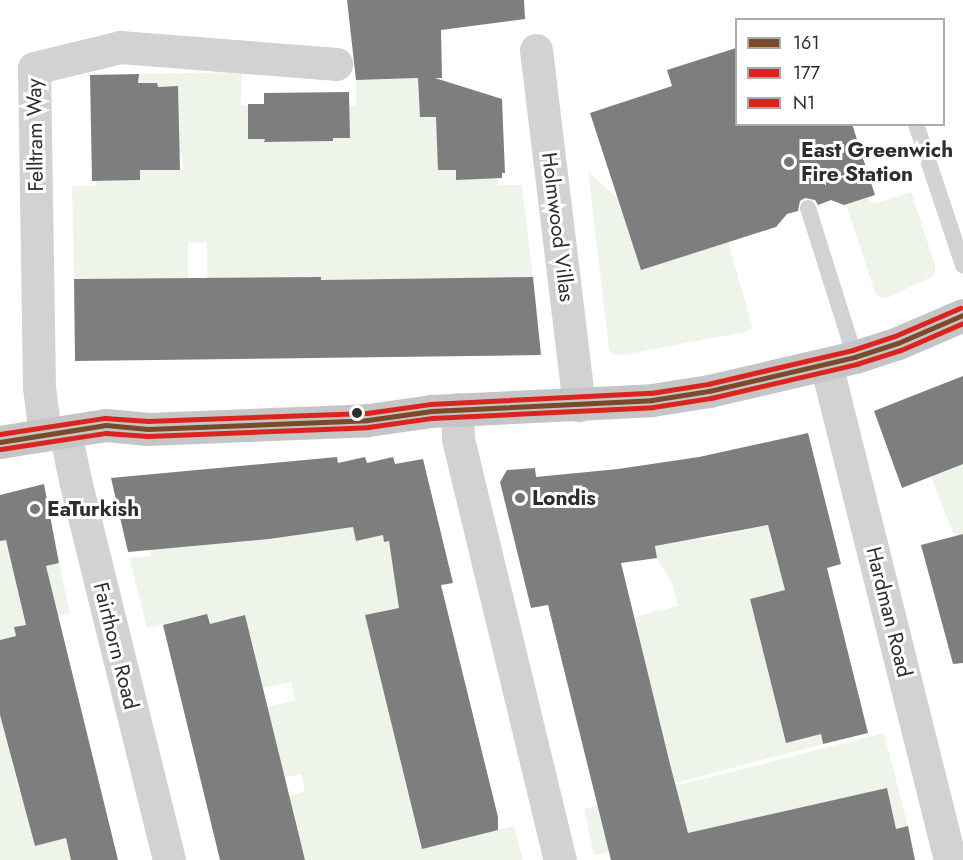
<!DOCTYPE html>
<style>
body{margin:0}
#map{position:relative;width:963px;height:860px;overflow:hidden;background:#fff;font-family:Jost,sans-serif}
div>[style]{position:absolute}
.green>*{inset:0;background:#eff4eb}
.building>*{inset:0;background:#7e7e7e}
.service>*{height:16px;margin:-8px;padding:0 8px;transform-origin:8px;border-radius:8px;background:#d2d2d2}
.minor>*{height:33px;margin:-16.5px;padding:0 16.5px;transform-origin:16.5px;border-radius:16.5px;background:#d2d2d2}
.primary>*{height:33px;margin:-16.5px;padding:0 16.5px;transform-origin:16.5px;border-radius:16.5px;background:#c5c5c5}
.bus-1>*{height:4.5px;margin:-2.25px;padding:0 2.25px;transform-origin:2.25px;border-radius:2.25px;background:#7a4b2a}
.bus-2>*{height:4.5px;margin:-2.25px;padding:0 2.25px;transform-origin:2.25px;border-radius:2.25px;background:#dc241f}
.bus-3>*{height:4.5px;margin:-2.25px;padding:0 2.25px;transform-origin:2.25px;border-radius:2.25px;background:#dc241f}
.dots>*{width:16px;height:16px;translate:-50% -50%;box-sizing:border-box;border:3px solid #fff;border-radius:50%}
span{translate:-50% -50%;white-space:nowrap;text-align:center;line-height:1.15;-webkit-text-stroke:6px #fff;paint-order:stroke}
.street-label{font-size:21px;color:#2d2d2d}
.poi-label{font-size:21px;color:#2d2d2d;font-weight:700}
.left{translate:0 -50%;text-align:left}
.legend{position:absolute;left:735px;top:18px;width:210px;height:108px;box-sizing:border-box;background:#fff;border:2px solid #ababab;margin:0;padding:8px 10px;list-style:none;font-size:18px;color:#2d2d2d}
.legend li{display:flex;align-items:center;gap:12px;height:30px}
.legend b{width:30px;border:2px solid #ababab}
</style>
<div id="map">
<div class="green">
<div style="clip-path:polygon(242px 72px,241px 106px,248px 106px,248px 138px,265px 139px,265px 142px,333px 141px,333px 138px,349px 138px,349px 106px,356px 106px,356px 80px,435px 78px,436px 91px,419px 92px,420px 117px,454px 116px,438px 170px,456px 170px,456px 179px,497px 178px,498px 185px,522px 185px,533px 277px,399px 279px,378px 312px,378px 279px,341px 280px,322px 313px,321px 277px,285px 277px,264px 313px,264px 277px,227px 278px,208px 314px,207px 243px,188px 243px,188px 279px,74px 279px,72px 186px,96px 186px,96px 181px,140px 180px,140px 170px,183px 170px,182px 153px,157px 153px,178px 118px,178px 86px,158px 87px,157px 83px,138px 83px,139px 74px)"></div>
<div style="clip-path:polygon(588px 171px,618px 199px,643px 268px,728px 242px,753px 328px,744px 332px,624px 355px,616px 355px,609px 350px)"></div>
<div style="clip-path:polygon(911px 192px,935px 265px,935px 275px,887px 298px,880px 297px,875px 293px,846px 204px,866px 198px,873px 203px,877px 203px)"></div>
<div style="clip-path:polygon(918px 443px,963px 464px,963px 534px,954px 536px)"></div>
<div style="clip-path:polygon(746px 493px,754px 528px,771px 524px,785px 590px,750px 599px,786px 742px,821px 734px,823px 744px,675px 783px,634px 617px,678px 606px,672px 583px,657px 558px,655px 545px,691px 504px,697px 539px,714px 537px,734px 532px,727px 497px)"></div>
<div style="clip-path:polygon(375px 500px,384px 541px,402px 538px,400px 607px,366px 615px,423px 849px,514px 826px,523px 860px,305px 860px,289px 796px,305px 791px,301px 774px,249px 786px,281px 761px,276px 742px,272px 724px,232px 716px,295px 700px,291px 682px,263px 688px,258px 670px,219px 663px,255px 654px,245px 615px,210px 624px,207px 614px,147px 628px,129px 558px,151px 556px,143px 521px,166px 518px,170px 548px,206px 545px,203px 515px,229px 513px,232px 543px,269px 539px,266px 510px,347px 502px,356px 541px,373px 537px)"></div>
<div style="clip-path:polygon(6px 540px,14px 574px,59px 563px,70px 613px,14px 627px,16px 636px,0 640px,0 541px)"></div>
<div style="clip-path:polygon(0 715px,5px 735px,38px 727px,43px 745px,10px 754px,19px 790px,51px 782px,26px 811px,35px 846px,66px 838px,71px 860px,0 860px)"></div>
<div style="clip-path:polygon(884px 733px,908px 826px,896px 829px,887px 788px,594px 855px,584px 809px)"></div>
</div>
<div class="building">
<div style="clip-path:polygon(347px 0,524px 0,525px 19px,441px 30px,442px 78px,435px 78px,502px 99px,505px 173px,502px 173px,502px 178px,456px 180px,456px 170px,438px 170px,436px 117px,420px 117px,418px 78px,356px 80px)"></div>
<div style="clip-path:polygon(736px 48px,736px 124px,852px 124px,875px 195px,844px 205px,831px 200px,818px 205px,815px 200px,805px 198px,800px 201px,798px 211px,787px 214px,776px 227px,641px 270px,590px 113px,672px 86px,667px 70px)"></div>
<div style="clip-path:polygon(139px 74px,138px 83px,157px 83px,158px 87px,178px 86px,180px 170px,140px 170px,140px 180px,92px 181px,90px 75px)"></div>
<div style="clip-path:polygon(349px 92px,350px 138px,333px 138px,333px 141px,264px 142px,265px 139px,248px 139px,248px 104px,264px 104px,264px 93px)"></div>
<div style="clip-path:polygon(321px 277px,321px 280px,533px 277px,541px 355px,75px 361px,74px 279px)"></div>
<div style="clip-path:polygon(963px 376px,963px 464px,902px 488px,874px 411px)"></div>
<div style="clip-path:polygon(808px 433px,841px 564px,827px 568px,868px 733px,823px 744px,821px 734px,786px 743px,750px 599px,785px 590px,768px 525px,655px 546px,657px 558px,621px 563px,670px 764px,688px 833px,887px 788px,896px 829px,908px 826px,915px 860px,611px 860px,548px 605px,531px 608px,500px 482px,507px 470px,535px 468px,536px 477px,618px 469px,699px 457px)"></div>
<div style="clip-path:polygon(337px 457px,338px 463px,365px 457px,367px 463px,393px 457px,395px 464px,423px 459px,453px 583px,441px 585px,498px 817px,498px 830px,422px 849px,365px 615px,399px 608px,389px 541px,384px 542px,383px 535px,356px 541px,353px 527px,269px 539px,128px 552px,111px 478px)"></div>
<div style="clip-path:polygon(44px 484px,59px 563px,46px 566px,118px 860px,71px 860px,66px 838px,35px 846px,0 715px,0 640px,16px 636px,14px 627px,26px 625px,6px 540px,0 541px,0 495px)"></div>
<div style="clip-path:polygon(963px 534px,963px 663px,953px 664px,921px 545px)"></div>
<div style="clip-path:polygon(207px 614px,210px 624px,245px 615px,305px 860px,220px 860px,163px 625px)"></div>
</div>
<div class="service">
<div style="left:916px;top:124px;width:149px;rotate:71.6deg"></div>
<div style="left:808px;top:208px;width:156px;rotate:72.5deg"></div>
</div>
<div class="minor">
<div style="left:536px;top:50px;width:358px;rotate:83.1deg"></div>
<div style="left:826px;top:364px;width:511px;rotate:75.96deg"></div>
<div style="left:457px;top:409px;width:30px;rotate:88deg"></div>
<div style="left:458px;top:439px;width:433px;rotate:76.4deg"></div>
<div style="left:65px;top:432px;width:49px;rotate:78.2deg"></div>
<div style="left:75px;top:480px;width:391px;rotate:76.1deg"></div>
<div style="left:45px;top:435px;width:48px;rotate:-97.1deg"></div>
<div style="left:39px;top:387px;width:319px;rotate:-90.9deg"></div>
<div style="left:34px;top:68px;width:89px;rotate:-13.7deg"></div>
<div style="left:120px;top:47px;width:217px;rotate:4.5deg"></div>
</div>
<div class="primary">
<div style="left:0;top:442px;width:107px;rotate:-9.1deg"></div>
<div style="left:106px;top:425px;width:42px;rotate:5.4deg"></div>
<div style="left:148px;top:429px;width:220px;rotate:-2.3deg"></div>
<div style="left:368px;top:420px;width:64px;rotate:-8.1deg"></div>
<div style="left:431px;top:411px;width:221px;rotate:-2.8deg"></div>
<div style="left:652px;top:400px;width:58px;rotate:-9deg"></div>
<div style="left:709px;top:391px;width:150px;rotate:-13.1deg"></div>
<div style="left:855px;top:357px;width:45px;rotate:-18deg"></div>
<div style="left:898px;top:343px;width:71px;rotate:-23.3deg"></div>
</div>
<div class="bus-1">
<div style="left:0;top:442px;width:107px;rotate:-9.1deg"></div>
<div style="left:106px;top:425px;width:42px;rotate:5.4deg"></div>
<div style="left:148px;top:429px;width:220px;rotate:-2.3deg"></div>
<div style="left:368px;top:420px;width:64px;rotate:-8.1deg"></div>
<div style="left:431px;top:411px;width:221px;rotate:-2.8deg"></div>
<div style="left:652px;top:400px;width:58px;rotate:-9deg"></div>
<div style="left:709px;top:391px;width:150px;rotate:-13.1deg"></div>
<div style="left:855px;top:357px;width:45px;rotate:-18deg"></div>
<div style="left:898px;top:343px;width:71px;rotate:-23.3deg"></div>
</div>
<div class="bus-2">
<div style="left:1px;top:449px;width:106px;rotate:-8.7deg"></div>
<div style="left:106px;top:433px;width:42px;rotate:4.1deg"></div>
<div style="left:148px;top:436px;width:220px;rotate:-2.3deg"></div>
<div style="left:368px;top:427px;width:65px;rotate:-8deg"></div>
<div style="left:432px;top:418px;width:221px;rotate:-2.8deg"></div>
<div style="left:653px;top:407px;width:59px;rotate:-8.8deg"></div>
<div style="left:711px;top:398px;width:150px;rotate:-13.1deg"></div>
<div style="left:857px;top:364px;width:46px;rotate:-17.7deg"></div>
<div style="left:901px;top:350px;width:68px;rotate:-23.5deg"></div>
</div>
<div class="bus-3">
<div style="left:0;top:434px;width:106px;rotate:-8.7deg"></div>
<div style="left:105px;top:418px;width:43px;rotate:4deg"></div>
<div style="left:148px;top:421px;width:219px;rotate:-2.1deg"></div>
<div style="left:367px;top:413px;width:65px;rotate:-8deg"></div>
<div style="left:431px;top:404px;width:220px;rotate:-2.9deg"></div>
<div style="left:651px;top:393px;width:58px;rotate:-9deg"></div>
<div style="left:708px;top:384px;width:149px;rotate:-13.2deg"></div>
<div style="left:853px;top:350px;width:44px;rotate:-18.4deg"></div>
<div style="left:895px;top:336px;width:71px;rotate:-23.3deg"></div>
</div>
<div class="dots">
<div style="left:789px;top:162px;background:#767676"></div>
<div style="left:357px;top:413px;background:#2d2d2d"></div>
<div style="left:520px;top:498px;background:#767676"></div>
<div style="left:35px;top:509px;background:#767676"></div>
</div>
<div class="street-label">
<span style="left:35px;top:135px;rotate:-91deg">Felltram Way</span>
<span style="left:558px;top:227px;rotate:83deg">Holmwood Villas</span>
<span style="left:889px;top:612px;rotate:76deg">Hardman Road</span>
<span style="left:116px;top:646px;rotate:76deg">Fairthorn Road</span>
</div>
<div class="poi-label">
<span class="left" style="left:801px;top:162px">East Greenwich<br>Fire Station</span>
<span class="left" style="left:532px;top:498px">Londis</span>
<span class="left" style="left:47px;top:509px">EaTurkish</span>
</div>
<ul class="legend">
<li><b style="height:8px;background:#7a4b2a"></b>161</li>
<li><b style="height:8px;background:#dc241f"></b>177</li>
<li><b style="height:8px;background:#dc241f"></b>N1</li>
</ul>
</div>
